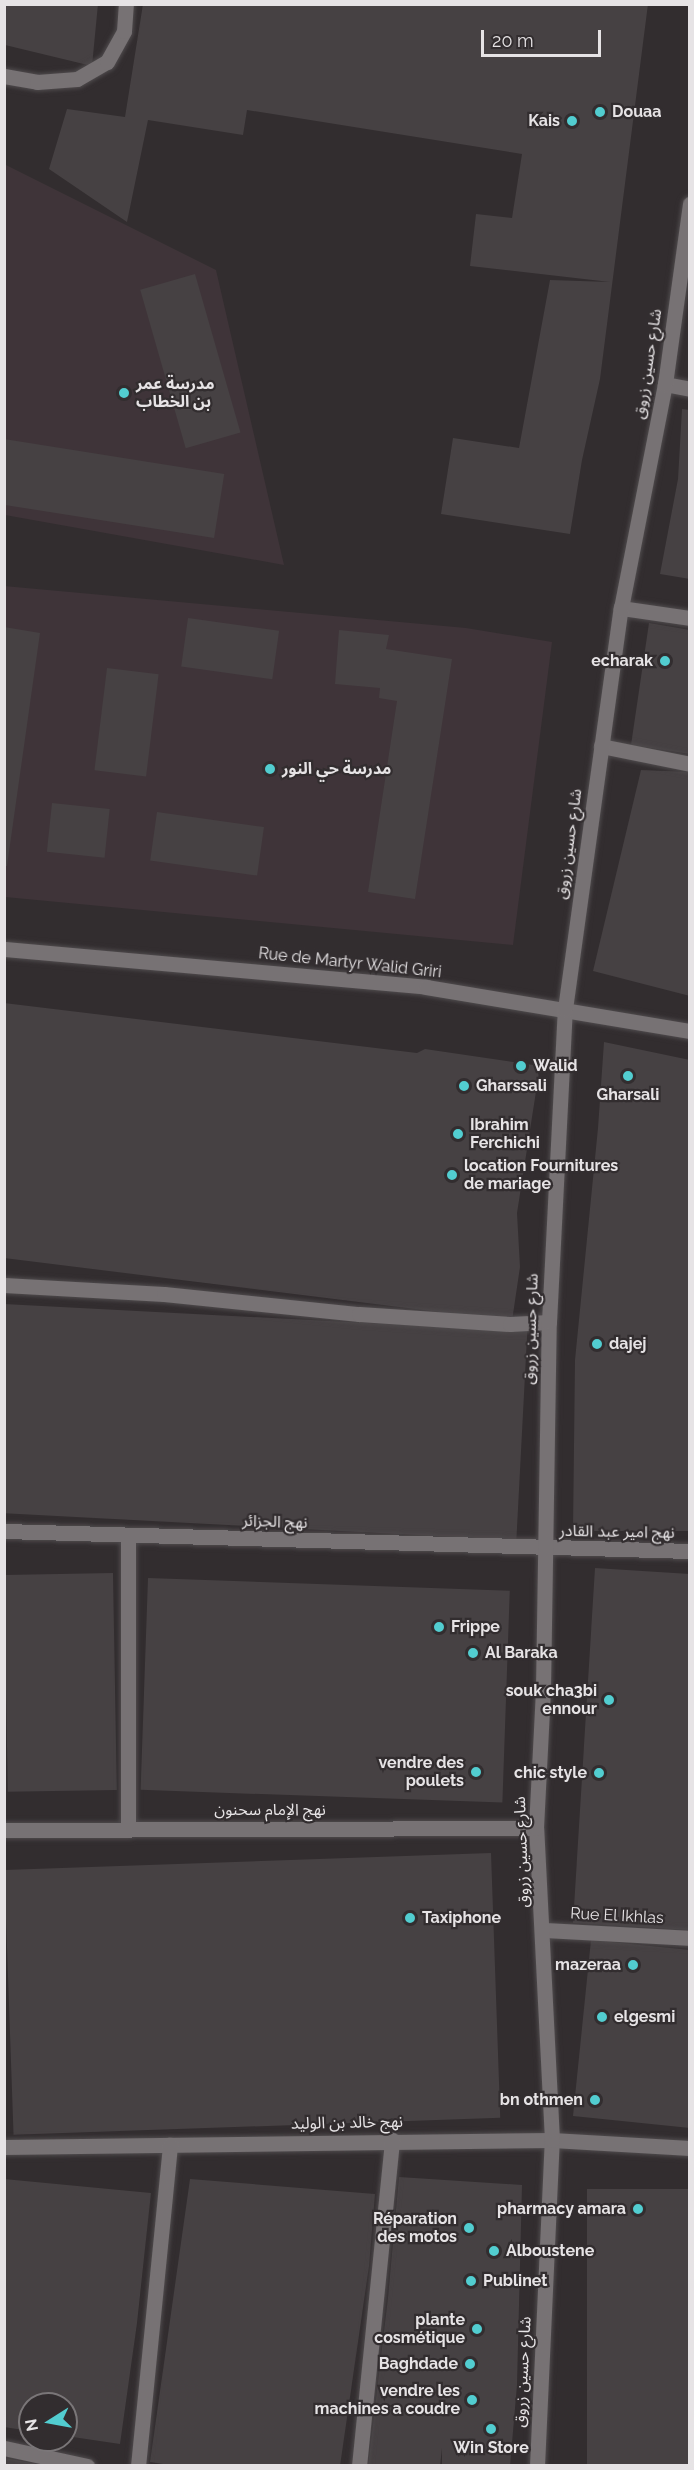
<!DOCTYPE html>
<meta charset="utf-8">
<style>
body{margin:0}
#map{position:relative;width:694px;height:2470px;overflow:hidden;background:#322d2f;font-family:Raleway,"Noto Sans Arabic",sans-serif}
div>[style]{position:absolute}
.built>*{inset:0;background:#3f3439}
.building>*{inset:0;background:#464143;transform-origin:0 0}
.roads{filter:drop-shadow(0 0 2px #4f4b4d) drop-shadow(0 0 2px #4f4b4d)}
.service>*{height:15px;margin:-7.5px;padding:0 7.5px;transform-origin:7.5px;border-radius:7.5px;background:#777274}
.minor>*{height:15px;margin:-7.5px;padding:0 7.5px;transform-origin:7.5px;border-radius:7.5px;background:#777274}
.tertiary>*{height:15px;margin:-7.5px;padding:0 7.5px;transform-origin:7.5px;border-radius:7.5px;background:#777274}
.dots>*{width:16px;height:16px;translate:-50% -50%;box-sizing:border-box;border:3px solid #322d2f;border-radius:50%}
span{translate:-50% -50%;white-space:nowrap;text-align:center;line-height:1.15;-webkit-text-stroke:4.5px #322d2f;paint-order:stroke}
.poi-label{font-size:16px;color:#e6e3e5;font-weight:700}
.left{translate:0 -50%;text-align:left}
.right{translate:-100% -50%;text-align:right}
.street-label{font-size:16px;color:#e6e3e5}
.frame{position:absolute;inset:0;border:6px solid #e6e3e5;pointer-events:none}
.north{position:absolute;left:18px;top:2392px;width:60px;height:60px;box-sizing:border-box;background:#322d2f;border:2px solid #7a7678;border-radius:50%;rotate:259deg;font-size:16px;font-weight:700;line-height:24px;text-align:center;color:#e6e3e5}
.north::after{content:'';display:block;margin:auto;width:21px;height:27px;background:#52cdd0;clip-path:polygon(50% 0,100% 100%,50% 72%,0 100%)}
.scale{position:absolute;left:481px;top:30px;width:120px;height:27px;box-sizing:border-box;border:3px solid #e6e3e5;border-top:0;padding-left:8px;font-size:18px;line-height:21px;white-space:nowrap;color:#e6e3e5;-webkit-text-stroke:4px #322d2f;paint-order:stroke}
</style>
<div id="map">
<div class="built">
<div style="clip-path:polygon(4px 164px,216px 270px,284px 565px,5px 515px)"></div>
<div style="clip-path:polygon(4px 586px,466px 628px,552px 642px,513px 945px,5px 897px)"></div>
</div>
<div class="building">
<div style="clip-path:polygon(5px 4px,98px 4px,92px 66px,5px 45px)"></div>
<div style="clip-path:polygon(143px 4px,648px 4px,600px 379px,582px 460px,570px 534px,441px 514px,453px 438px,519px 448px,550px 280px,610px 282px,470px 266px,476px 214px,512px 218px,522px 154px,247px 110px,243px 135px,148px 120px,127px 222px,49px 169px,67px 109px,125px 117px)"></div>
<div style="left:195px;top:274px;width:165px;height:57px;rotate:74deg"></div>
<div style="clip-path:polygon(682px 409px,690px 410px,690px 579px,660px 574px,678px 479px)"></div>
<div style="left:4px;top:439px;width:223px;height:65px;rotate:9deg"></div>
<div style="left:188px;top:618px;width:92px;height:49px;rotate:8deg"></div>
<div style="clip-path:polygon(649px 623px,690px 630px,690px 754px,631px 745px)"></div>
<div style="clip-path:polygon(4px 627px,40px 633px,7px 866px,4px 866px)"></div>
<div style="clip-path:polygon(339px 630px,389px 635px,386px 649px,452px 659px,415px 899px,368px 892px,397px 701px,379px 698px,380px 688px,335px 684px)"></div>
<div style="left:107px;top:668px;width:52px;height:103px;rotate:7deg"></div>
<div style="clip-path:polygon(641px 770px,690px 772px,690px 996px,593px 971px)"></div>
<div style="left:52px;top:803px;width:58px;height:49px;rotate:6deg"></div>
<div style="left:157px;top:812px;width:108px;height:49px;rotate:8deg"></div>
<div style="clip-path:polygon(4px 1003px,417px 1053px,425px 1049px,540px 1066px,517px 1213px,520px 1267px,512px 1321px,4px 1258px)"></div>
<div style="clip-path:polygon(604px 1042px,690px 1060px,690px 1531px,573px 1531px,575px 1360px,598px 1128px)"></div>
<div style="left:4px;top:1304px;width:524px;height:209px;rotate:3deg"></div>
<div style="clip-path:polygon(595px 1568px,690px 1574px,690px 1930px,573px 1923px)"></div>
<div style="left:113px;top:1573px;width:217px;height:109px;rotate:89deg"></div>
<div style="left:148px;top:1578px;width:362px;height:212px;rotate:2deg"></div>
<div style="left:491px;top:1853px;width:265px;height:487px;rotate:88deg"></div>
<div style="clip-path:polygon(591px 1940px,690px 1950px,690px 2128px,573px 2116px)"></div>
<div style="clip-path:polygon(399px 2177px,522px 2185px,517px 2385px,510px 2466px,442px 2466px,442px 2448px,440px 2466px,368px 2466px,388px 2298px)"></div>
<div style="clip-path:polygon(4px 2179px,151px 2193px,137px 2323px,120px 2444px,66px 2436px,66px 2404px,30px 2404px,30px 2431px,4px 2427px)"></div>
<div style="clip-path:polygon(190px 2179px,375px 2194px,369px 2266px,340px 2466px,176px 2466px,150px 2462px)"></div>
<div style="left:690px;top:2189px;width:277px;height:103px;rotate:90deg"></div>
<div style="clip-path:polygon(5px 2458px,37px 2464px,37px 2466px,5px 2466px)"></div>
</div>
<div class="roads">
<div class="service">
<div style="left:621px;top:608px;width:70px;rotate:8.2deg"></div>
<div style="left:543px;top:1930px;width:147px;rotate:3.1deg"></div>
</div>
<div class="minor">
<div style="left:4px;top:76px;width:34px;rotate:10deg"></div>
<div style="left:37px;top:82px;width:40px;rotate:-4.3deg"></div>
<div style="left:77px;top:79px;width:34px;rotate:-30deg"></div>
<div style="left:107px;top:62px;width:35px;rotate:-61deg"></div>
<div style="left:124px;top:31px;width:27px;rotate:-86deg"></div>
<div style="left:665px;top:384px;width:25px;rotate:11deg"></div>
<div style="left:601px;top:746px;width:91px;rotate:11.4deg"></div>
<div style="left:4px;top:1285px;width:160px;rotate:3.2deg"></div>
<div style="left:164px;top:1294px;width:196px;rotate:5.9deg"></div>
<div style="left:359px;top:1314px;width:151px;rotate:3.8deg"></div>
<div style="left:510px;top:1324px;width:39px;rotate:-3deg"></div>
<div style="left:4px;top:1531px;width:686px;rotate:1.67deg"></div>
<div style="left:128px;top:1828px;width:293px;rotate:-90deg"></div>
<div style="left:4px;top:1830px;width:532px;rotate:-0.22deg"></div>
<div style="left:4px;top:2147px;width:548px;rotate:-0.73deg"></div>
<div style="left:552px;top:2140px;width:138px;rotate:3.3deg"></div>
<div style="left:4px;top:2448px;width:85px;rotate:12.2deg"></div>
<div style="left:138px;top:2466px;width:323px;rotate:-84.3deg"></div>
<div style="left:359px;top:2466px;width:328px;rotate:-84.2deg"></div>
</div>
<div class="tertiary">
<div style="left:4px;top:949px;width:424px;rotate:5.1deg"></div>
<div style="left:426px;top:987px;width:268px;rotate:9.5deg"></div>
<div style="left:537px;top:2466px;width:326px;rotate:-87.4deg"></div>
<div style="left:552px;top:2140px;width:312px;rotate:-92.9deg"></div>
<div style="left:536px;top:1828px;width:139px;rotate:-87.1deg"></div>
<div style="left:543px;top:1689px;width:367px;rotate:-89.1deg"></div>
<div style="left:549px;top:1322px;width:313px;rotate:-87.1deg"></div>
<div style="left:565px;top:1009px;width:405px;rotate:-82.1deg"></div>
<div style="left:621px;top:608px;width:228px;rotate:-78.9deg"></div>
<div style="left:665px;top:384px;width:182px;rotate:-82.1deg"></div>
</div>
</div>
<div class="dots">
<div style="left:600px;top:112px;background:#52cdd0"></div>
<div style="left:572px;top:121px;background:#52cdd0"></div>
<div style="left:124px;top:393px;background:#52cdd0"></div>
<div style="left:665px;top:661px;background:#52cdd0"></div>
<div style="left:270px;top:769px;background:#52cdd0"></div>
<div style="left:521px;top:1066px;background:#52cdd0"></div>
<div style="left:628px;top:1076px;background:#52cdd0"></div>
<div style="left:464px;top:1086px;background:#52cdd0"></div>
<div style="left:458px;top:1134px;background:#52cdd0"></div>
<div style="left:452px;top:1175px;background:#52cdd0"></div>
<div style="left:597px;top:1344px;background:#52cdd0"></div>
<div style="left:439px;top:1627px;background:#52cdd0"></div>
<div style="left:473px;top:1653px;background:#52cdd0"></div>
<div style="left:609px;top:1700px;background:#52cdd0"></div>
<div style="left:476px;top:1772px;background:#52cdd0"></div>
<div style="left:599px;top:1773px;background:#52cdd0"></div>
<div style="left:410px;top:1918px;background:#52cdd0"></div>
<div style="left:633px;top:1965px;background:#52cdd0"></div>
<div style="left:602px;top:2017px;background:#52cdd0"></div>
<div style="left:595px;top:2100px;background:#52cdd0"></div>
<div style="left:638px;top:2209px;background:#52cdd0"></div>
<div style="left:469px;top:2228px;background:#52cdd0"></div>
<div style="left:494px;top:2251px;background:#52cdd0"></div>
<div style="left:471px;top:2281px;background:#52cdd0"></div>
<div style="left:477px;top:2329px;background:#52cdd0"></div>
<div style="left:470px;top:2364px;background:#52cdd0"></div>
<div style="left:472px;top:2400px;background:#52cdd0"></div>
<div style="left:491px;top:2429px;background:#52cdd0"></div>
</div>
<div class="poi-label">
<span class="left" style="left:612px;top:112px">Douaa</span>
<span class="right" style="left:560px;top:121px">Kais</span>
<span class="left" style="left:136px;top:393px">مدرسة عمر<br>بن الخطاب</span>
<span class="right" style="left:653px;top:661px">echarak</span>
<span class="left" style="left:282px;top:769px">مدرسة حي النور</span>
<span class="left" style="left:533px;top:1066px">Walid</span>
<span class="left" style="left:476px;top:1086px">Gharssali</span>
<span style="left:628px;top:1095px">Gharsali</span>
<span class="left" style="left:470px;top:1134px">Ibrahim<br>Ferchichi</span>
<span class="left" style="left:464px;top:1175px">location Fournitures<br>de mariage</span>
<span class="left" style="left:609px;top:1344px">dajej</span>
<span class="left" style="left:451px;top:1627px">Frippe</span>
<span class="left" style="left:485px;top:1653px">Al Baraka</span>
<span class="right" style="left:597px;top:1700px">souk cha3bi<br>ennour</span>
<span class="right" style="left:464px;top:1772px">vendre des<br>poulets</span>
<span class="right" style="left:587px;top:1773px">chic style</span>
<span class="left" style="left:422px;top:1918px">Taxiphone</span>
<span class="right" style="left:621px;top:1965px">mazeraa</span>
<span class="left" style="left:614px;top:2017px">elgesmi</span>
<span class="right" style="left:583px;top:2100px">bn othmen</span>
<span class="right" style="left:626px;top:2209px">pharmacy amara</span>
<span class="right" style="left:457px;top:2228px">Réparation<br>des motos</span>
<span class="left" style="left:506px;top:2251px">Alboustene</span>
<span class="left" style="left:483px;top:2281px">Publinet</span>
<span class="right" style="left:465px;top:2329px">plante<br>cosmétique</span>
<span class="right" style="left:458px;top:2364px">Baghdade</span>
<span class="right" style="left:460px;top:2400px">vendre les<br>machines a coudre</span>
<span style="left:491px;top:2448px">Win Store</span>
</div>
<div class="street-label">
<span style="left:648px;top:364px;rotate:-81deg">شارع حسين زروق</span>
<span style="left:569px;top:844px;rotate:-82deg">شارع حسين زروق</span>
<span style="left:350px;top:963px;rotate:6deg">Rue de Martyr Walid Griri</span>
<span style="left:531px;top:1329px;rotate:-88deg">شارع حسين زروق</span>
<span style="left:275px;top:1522px;rotate:2deg">نهج الجزائر</span>
<span style="left:617px;top:1532px;rotate:1deg">نهج امير عبد القادر</span>
<span style="left:270px;top:1810px">نهج الإمام سحنون</span>
<span style="left:522px;top:1852px;rotate:-92deg">شارع حسين زروق</span>
<span style="left:617px;top:1916px;rotate:3deg">Rue El Ikhlas</span>
<span style="left:347px;top:2123px;rotate:-1deg">نهج خالد بن الوليد</span>
<span style="left:523px;top:2372px;rotate:-87deg">شارع حسين زروق</span>
</div>
<div class="frame"></div>
<div class="north">N</div>
<div class="scale">20 m</div>
</div>
